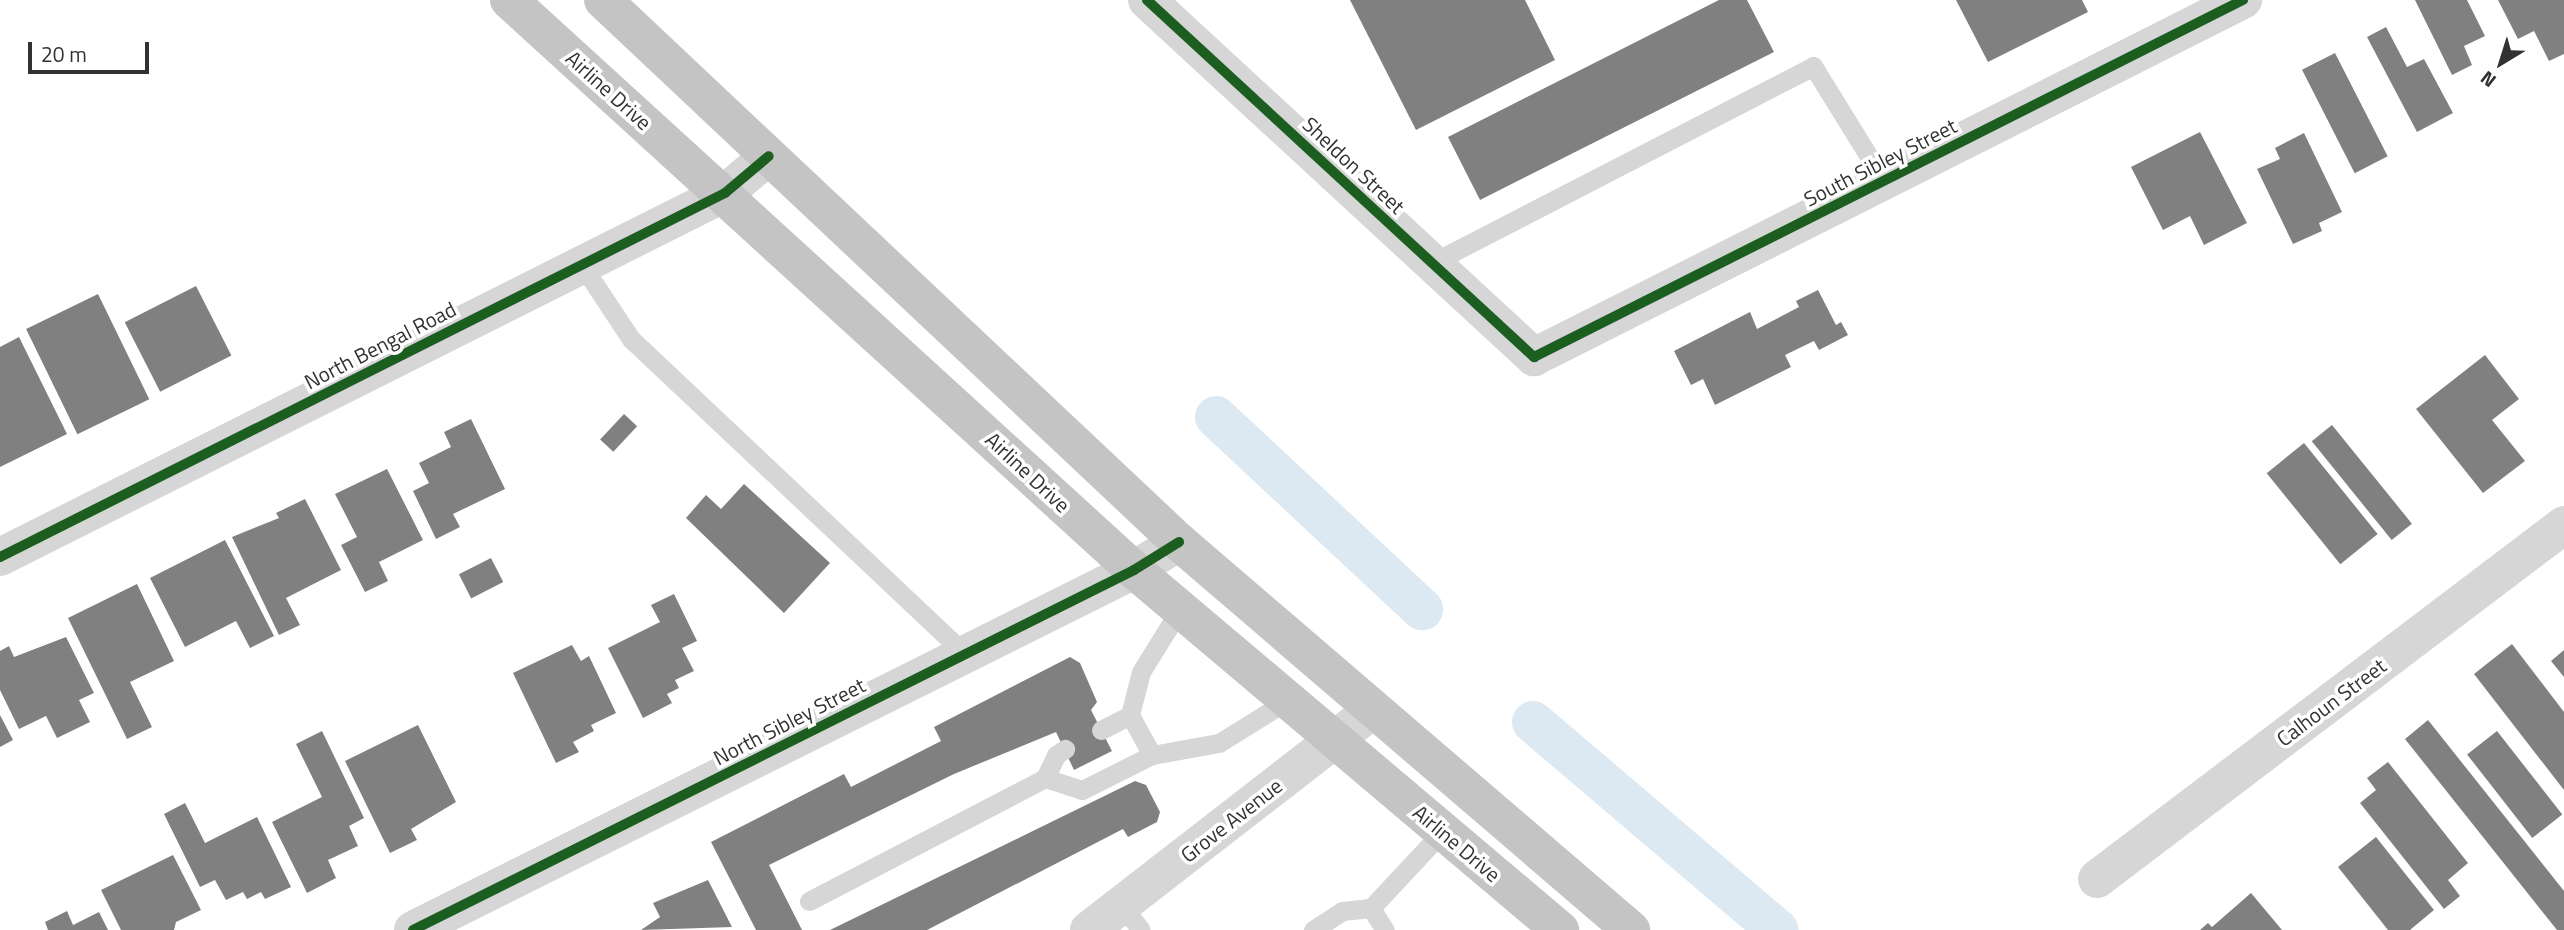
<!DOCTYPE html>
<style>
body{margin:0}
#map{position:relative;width:2564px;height:930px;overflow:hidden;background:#fff;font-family:"Titillium Web",sans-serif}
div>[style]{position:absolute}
.canal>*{height:42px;margin:-21px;padding:0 21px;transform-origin:21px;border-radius:21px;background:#dde9f2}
.building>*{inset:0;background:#808080;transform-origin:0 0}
.lane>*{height:19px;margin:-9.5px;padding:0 9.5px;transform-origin:9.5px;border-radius:9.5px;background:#d6d6d6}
.street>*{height:38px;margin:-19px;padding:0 19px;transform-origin:19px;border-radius:19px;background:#d6d6d6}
.highway>*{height:38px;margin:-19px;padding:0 19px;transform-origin:19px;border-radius:19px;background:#c4c4c4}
.cycleway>*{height:10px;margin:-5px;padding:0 5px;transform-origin:5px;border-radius:5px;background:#1b5e20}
span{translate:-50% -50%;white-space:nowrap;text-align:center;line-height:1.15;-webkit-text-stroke:7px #fff;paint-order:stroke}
.street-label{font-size:21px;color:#323232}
.north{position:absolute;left:2466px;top:28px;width:70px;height:70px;-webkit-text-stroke:5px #fff;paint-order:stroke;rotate:218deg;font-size:19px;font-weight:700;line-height:28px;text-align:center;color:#323232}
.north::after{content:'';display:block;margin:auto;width:24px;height:32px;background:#323232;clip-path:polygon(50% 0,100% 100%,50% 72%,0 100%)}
.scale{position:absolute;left:28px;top:42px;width:121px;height:32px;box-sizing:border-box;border:4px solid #323232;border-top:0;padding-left:9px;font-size:21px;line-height:24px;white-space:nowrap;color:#323232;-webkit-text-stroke:5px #fff;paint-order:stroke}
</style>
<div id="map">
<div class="canal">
<div style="left:1216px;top:417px;width:282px;rotate:43deg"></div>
<div style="left:1533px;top:722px;width:321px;rotate:40.4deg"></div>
</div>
<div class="building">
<div style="clip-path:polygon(1350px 0,1525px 0,1555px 60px,1416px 130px)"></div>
<div style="clip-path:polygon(1719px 0,1747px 0,1774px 52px,1480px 200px,1448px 137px)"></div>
<div style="clip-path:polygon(1956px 0,2082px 0,2088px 12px,1988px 62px)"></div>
<div style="clip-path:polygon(2415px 0,2467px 0,2485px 36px,2464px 46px,2472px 65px,2452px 75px)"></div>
<div style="clip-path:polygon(2498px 0,2564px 0,2564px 54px,2549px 61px,2534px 31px,2518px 39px)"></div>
<div style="clip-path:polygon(2386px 27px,2407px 67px,2424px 59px,2453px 113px,2417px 132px,2367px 37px)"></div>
<div style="left:2335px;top:53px;width:116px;height:37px;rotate:63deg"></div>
<div style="clip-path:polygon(2200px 132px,2247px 223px,2204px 245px,2190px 216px,2163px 230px,2131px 167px)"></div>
<div style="clip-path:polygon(2304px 133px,2342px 212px,2319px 223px,2322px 231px,2293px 244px,2257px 169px,2280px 159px,2275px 148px)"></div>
<div style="left:196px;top:286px;width:78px;height:80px;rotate:63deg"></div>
<div style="clip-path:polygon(1818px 290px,1836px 325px,1841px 322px,1848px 335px,1819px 350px,1814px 341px,1785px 355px,1791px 367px,1715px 405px,1703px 379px,1691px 385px,1674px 351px,1750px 312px,1757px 329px,1799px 307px,1796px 301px)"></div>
<div style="left:98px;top:294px;width:117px;height:80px;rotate:64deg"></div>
<div style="clip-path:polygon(19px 337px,67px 434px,0 467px,0 347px)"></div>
<div style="clip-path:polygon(2485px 355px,2519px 399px,2492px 420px,2525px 461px,2483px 493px,2416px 409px)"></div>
<div style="left:624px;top:414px;width:18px;height:35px;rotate:43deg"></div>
<div style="clip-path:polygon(471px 419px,505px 489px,453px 514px,460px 527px,436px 539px,413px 491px,429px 483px,419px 463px,451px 447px,444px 432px)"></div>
<div style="left:2332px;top:425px;width:127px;height:26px;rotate:51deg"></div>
<div style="left:2304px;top:443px;width:117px;height:48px;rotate:51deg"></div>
<div style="clip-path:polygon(387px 469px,423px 540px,379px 562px,388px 581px,365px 592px,341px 545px,357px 537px,335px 494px)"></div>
<div style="clip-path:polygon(744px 484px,830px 563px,784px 613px,686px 518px,706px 495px,721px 509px)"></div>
<div style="clip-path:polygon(305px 499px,341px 570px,286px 598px,300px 625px,279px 635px,232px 537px,279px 518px,276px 513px)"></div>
<div style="clip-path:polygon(225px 540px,274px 636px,250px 648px,236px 621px,185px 647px,150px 578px)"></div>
<div style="left:491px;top:558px;width:27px;height:36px;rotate:63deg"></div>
<div style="clip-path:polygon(137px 584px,174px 661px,130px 682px,152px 727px,127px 739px,68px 618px)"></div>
<div style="clip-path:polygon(674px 594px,697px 641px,682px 648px,694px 671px,675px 680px,679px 688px,667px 694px,672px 703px,643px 718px,608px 648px,660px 622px,651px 605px)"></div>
<div style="clip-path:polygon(66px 637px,94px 693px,79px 700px,90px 722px,57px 738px,46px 716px,19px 729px,0 690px,0 651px,9px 646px,14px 657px)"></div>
<div style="clip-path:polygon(2512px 644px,2564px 712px,2564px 790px,2474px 674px)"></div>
<div style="clip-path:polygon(572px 645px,581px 661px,589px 656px,616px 713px,591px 725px,594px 731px,573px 742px,579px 752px,556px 763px,513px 673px)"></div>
<div style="clip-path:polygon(2564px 650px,2564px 677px,2551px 661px)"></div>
<div style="clip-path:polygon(1070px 657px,1080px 663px,1097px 702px,1091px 710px,1112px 751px,1074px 770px,1056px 732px,954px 774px,769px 865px,802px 930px,756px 930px,711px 842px,844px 774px,851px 787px,941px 741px,934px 727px)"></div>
<div style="clip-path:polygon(0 715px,13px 740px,0 747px)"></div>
<div style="clip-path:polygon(2428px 720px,2564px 891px,2564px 930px,2557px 930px,2405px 739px)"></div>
<div style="clip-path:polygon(418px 725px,456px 802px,411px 829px,417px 840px,390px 853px,345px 761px)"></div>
<div style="clip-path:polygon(322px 731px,364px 818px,349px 826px,358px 846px,328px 860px,336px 878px,307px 893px,272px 822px,322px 797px,296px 744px)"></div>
<div style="left:2497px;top:731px;width:106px;height:38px;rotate:52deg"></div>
<div style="clip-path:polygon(2388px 762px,2468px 863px,2448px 880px,2460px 896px,2444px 909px,2360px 803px,2376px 790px,2367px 778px)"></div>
<div style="clip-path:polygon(1135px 781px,1146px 785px,1160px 812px,1157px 822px,1128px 837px,1123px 829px,927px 930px,830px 930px)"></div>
<div style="clip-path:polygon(185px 803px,205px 843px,257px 817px,291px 887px,265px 899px,261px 892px,247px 899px,243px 892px,226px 900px,215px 880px,200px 887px,164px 814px)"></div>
<div style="clip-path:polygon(2376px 837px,2434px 910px,2410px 930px,2388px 930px,2338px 867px)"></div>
<div style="clip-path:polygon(173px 855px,201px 910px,176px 922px,174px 930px,121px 930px,101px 890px)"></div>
<div style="clip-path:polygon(708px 880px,732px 927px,641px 930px,660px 917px,653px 903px)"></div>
<div style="clip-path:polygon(2251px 893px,2282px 930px,2200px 930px,2208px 923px,2212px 927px)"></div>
<div style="clip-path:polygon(67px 911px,73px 925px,99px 912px,108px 930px,48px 930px,45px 922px)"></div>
</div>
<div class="lane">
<div style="left:1432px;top:263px;width:429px;rotate:-27.3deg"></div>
<div style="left:1813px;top:66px;width:135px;rotate:58.3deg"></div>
<div style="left:582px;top:265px;width:89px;rotate:56.5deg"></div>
<div style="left:631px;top:339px;width:459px;rotate:43.3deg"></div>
<div style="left:1130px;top:715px;width:46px;rotate:61.2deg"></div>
<div style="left:1101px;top:730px;width:33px;rotate:-27deg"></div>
<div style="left:1130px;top:715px;width:44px;rotate:-75.7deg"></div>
<div style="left:1141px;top:672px;width:74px;rotate:-58.2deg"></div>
<div style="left:1045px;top:778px;width:39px;rotate:18deg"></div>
<div style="left:1082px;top:790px;width:78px;rotate:-26.6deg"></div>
<div style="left:1152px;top:755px;width:68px;rotate:-10.2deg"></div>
<div style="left:1219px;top:743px;width:81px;rotate:-31.9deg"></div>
<div style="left:809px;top:901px;width:266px;rotate:-27.5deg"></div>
<div style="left:1045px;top:778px;width:25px;rotate:-64deg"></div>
<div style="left:1056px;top:755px;width:11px;rotate:-34deg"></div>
<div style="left:1122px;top:905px;width:31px;rotate:53deg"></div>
<div style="left:1371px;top:908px;width:26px;rotate:58deg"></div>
<div style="left:1313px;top:930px;width:35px;rotate:-33deg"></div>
<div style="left:1342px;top:911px;width:29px;rotate:-6deg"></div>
<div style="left:1371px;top:908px;width:105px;rotate:-46.9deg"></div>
</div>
<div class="street">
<div style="left:1147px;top:0;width:527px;rotate:42.69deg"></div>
<div style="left:1534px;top:357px;width:794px;rotate:-26.73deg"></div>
<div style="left:0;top:557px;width:811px;rotate:-26.66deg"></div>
<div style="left:725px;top:193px;width:57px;rotate:-40.1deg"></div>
<div style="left:2097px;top:879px;width:586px;rotate:-37.16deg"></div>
<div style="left:413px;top:930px;width:806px;rotate:-26.53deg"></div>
<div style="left:1134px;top:570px;width:53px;rotate:-31.9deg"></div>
<div style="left:1089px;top:930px;width:359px;rotate:-37.8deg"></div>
</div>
<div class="highway">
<div style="left:509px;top:0;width:846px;rotate:42.36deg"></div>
<div style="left:1134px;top:570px;width:558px;rotate:40.2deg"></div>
<div style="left:603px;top:0;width:791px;rotate:43.26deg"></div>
<div style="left:1179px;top:542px;width:596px;rotate:40.64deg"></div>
</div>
<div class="cycleway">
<div style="left:1147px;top:0;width:527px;rotate:42.69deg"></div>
<div style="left:1534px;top:357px;width:794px;rotate:-26.73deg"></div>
<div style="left:0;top:557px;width:811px;rotate:-26.66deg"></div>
<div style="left:725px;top:193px;width:57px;rotate:-40.1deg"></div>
<div style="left:413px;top:930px;width:806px;rotate:-26.53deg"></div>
<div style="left:1134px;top:570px;width:53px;rotate:-31.9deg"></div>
</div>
<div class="street-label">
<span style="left:609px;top:90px;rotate:42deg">Airline Drive</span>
<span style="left:1880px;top:162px;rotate:-27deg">South Sibley Street</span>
<span style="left:1354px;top:165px;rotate:43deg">Sheldon Street</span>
<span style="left:380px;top:345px;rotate:-27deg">North Bengal Road</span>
<span style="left:1028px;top:472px;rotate:43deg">Airline Drive</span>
<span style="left:2331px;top:702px;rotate:-37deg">Calhoun Street</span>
<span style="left:789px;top:721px;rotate:-27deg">North Sibley Street</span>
<span style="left:1231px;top:820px;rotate:-38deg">Grove Avenue</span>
<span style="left:1457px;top:843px;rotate:40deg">Airline Drive</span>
</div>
<div class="north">N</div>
<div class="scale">20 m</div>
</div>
